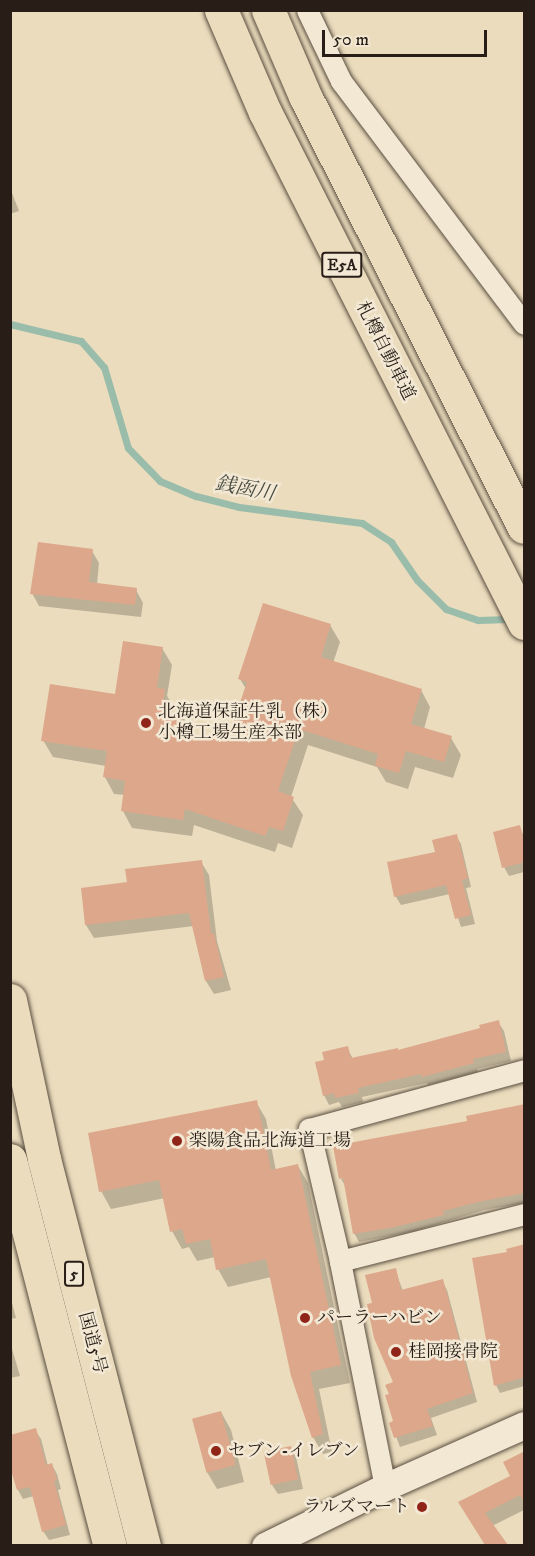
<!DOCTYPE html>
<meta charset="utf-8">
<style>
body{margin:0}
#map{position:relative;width:535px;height:1556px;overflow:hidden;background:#ebdcbd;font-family:"IM FELL DW Pica","Noto Serif JP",serif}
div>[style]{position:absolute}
.shadow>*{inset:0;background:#0003}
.stream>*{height:7px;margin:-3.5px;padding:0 3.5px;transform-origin:3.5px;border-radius:3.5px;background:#99bcab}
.building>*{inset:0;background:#dda78b;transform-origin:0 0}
.roads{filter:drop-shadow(0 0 2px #594e40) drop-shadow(0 0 2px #594e40)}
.minor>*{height:21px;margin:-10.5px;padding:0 10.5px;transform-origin:10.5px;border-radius:10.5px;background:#f2e8d4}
.tertiary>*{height:27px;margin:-13.5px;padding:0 13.5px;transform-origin:13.5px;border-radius:13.5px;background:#f2e8d4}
.trunk>*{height:33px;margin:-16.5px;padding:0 16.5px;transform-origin:16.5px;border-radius:16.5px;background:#ebdcbd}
.motorway>*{height:33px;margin:-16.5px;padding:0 16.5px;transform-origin:16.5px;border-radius:16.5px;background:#ebdcbd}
.dots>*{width:16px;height:16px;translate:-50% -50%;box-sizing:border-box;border:3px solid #f2e8d4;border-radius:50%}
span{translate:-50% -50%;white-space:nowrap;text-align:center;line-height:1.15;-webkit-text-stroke:5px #f2e8d4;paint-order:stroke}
.shield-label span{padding:2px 4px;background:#f2e8d4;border:2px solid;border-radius:4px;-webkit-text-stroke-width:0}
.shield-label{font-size:16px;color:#281e17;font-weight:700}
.street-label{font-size:18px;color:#281e17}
.poi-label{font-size:18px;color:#281e17}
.left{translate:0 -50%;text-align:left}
.right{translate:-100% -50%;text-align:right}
.water-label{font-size:20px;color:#4a4d43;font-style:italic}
.frame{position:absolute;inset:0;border:12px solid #281e17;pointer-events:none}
.scale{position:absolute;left:322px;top:30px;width:165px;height:27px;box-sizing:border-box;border:3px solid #281e17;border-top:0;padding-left:8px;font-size:18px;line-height:21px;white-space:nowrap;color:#281e17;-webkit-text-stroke:4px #f2e8d4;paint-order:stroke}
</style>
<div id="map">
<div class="shadow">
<div style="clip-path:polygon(10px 188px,19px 211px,10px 214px)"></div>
<div style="clip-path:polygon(92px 551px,99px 563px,97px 584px,136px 590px,143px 603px,141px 617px,39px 606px,32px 593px)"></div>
<div style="clip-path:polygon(330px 625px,340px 642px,333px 663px,421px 690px,430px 707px,424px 729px,451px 738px,461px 755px,453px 778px,415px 767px,408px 789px,386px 782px,377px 767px,308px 745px,291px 797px,303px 815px,292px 848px,278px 843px,275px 852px,194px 825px,192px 836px,132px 828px,123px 811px,125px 795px,114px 794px,105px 777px,106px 766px,53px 757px,43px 740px,117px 696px,162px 648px,172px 665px,167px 696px,174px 707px,173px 713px,182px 715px,192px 732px,191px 737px,228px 743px,246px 689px,240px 679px)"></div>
<div style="clip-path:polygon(519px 827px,524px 836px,524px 872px,509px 876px,504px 867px)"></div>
<div style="clip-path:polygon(456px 836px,461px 844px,471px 887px,466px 888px,475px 924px,461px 927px,450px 894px,401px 905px,396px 897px,389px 863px,437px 853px)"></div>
<div style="clip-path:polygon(201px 862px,209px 875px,217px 941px,231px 990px,214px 994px,206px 981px,194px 926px,94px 938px,86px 925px,129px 884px)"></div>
<div style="clip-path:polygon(498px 1022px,504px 1031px,511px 1061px,477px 1069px,478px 1072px,428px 1085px,427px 1083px,362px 1097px,363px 1102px,342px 1107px,339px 1102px,329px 1105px,324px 1095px,325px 1061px,347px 1048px,353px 1059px,398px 1052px,482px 1029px)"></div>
<div style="clip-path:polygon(256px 1102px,266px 1119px,276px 1171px,298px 1166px,308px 1183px,350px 1383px,319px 1389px,332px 1452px,323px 1454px,313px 1437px,271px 1277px,228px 1287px,218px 1269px,215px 1257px,197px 1261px,189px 1247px,182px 1249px,172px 1231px,165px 1198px,111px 1209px,101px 1191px)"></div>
<div style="clip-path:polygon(524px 1105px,524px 1203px,484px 1210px,415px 1231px,359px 1242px,354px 1233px,346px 1187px,341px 1179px,469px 1122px)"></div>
<div style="clip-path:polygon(395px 1270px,403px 1291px,442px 1281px,447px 1290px,477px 1402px,431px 1418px,437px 1435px,400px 1447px,391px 1423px,395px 1422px,391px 1395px,395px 1383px,373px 1304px)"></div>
<div style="clip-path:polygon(10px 1295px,16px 1318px,10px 1319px)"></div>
<div style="clip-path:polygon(10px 1342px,20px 1376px,10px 1378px)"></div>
<div style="clip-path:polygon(524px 1362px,524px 1386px,500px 1393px,496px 1385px)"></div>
<div style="clip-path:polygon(221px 1412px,231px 1430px,244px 1482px,217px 1489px,207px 1472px)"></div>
<div style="clip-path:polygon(35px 1430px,41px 1439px,48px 1466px,52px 1465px,57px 1474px,61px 1489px,58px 1490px,70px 1535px,49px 1540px,43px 1531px,34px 1496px,23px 1499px,18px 1490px)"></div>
<div style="clip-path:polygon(290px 1448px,296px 1457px,303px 1489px,278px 1494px,272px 1485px)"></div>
<div style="clip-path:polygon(524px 1463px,524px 1510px,492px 1526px,506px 1546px,487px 1546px,468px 1516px)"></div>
</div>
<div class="stream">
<div style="left:10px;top:324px;width:73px;rotate:13.5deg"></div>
<div style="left:81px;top:341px;width:35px;rotate:49deg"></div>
<div style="left:104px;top:367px;width:84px;rotate:73.5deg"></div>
<div style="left:128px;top:448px;width:46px;rotate:45.9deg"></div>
<div style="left:160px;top:481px;width:39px;rotate:23deg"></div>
<div style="left:196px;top:496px;width:44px;rotate:14.3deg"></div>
<div style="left:239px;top:507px;width:124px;rotate:7.4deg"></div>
<div style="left:362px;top:523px;width:35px;rotate:33deg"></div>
<div style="left:391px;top:542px;width:46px;rotate:55.6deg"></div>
<div style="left:417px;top:580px;width:41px;rotate:45deg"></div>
<div style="left:446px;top:609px;width:34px;rotate:19deg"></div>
<div style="left:478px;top:620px;width:35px;rotate:-2deg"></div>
</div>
<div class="building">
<div style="clip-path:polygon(38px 542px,93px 549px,89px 582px,137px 588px,135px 605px,30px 594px)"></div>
<div style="clip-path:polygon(263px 603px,331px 624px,321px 657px,422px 689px,411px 724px,452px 736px,444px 762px,406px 751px,399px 773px,375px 766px,378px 754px,299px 729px,278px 791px,294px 797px,283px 831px,269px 827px,265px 836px,185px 809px,183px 820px,121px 811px,125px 781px,103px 777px,107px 751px,41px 741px,50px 684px,115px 694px,123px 641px,163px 647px,157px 688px,165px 689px,162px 710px,183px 713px,180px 733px,227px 741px,247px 682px,238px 679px)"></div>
<div style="clip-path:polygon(520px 825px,525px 844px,525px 862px,502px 868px,493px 832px)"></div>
<div style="clip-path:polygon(457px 834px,468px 878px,462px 880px,471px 915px,455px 919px,446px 885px,394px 897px,387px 862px,435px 852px,432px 840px)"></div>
<div style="clip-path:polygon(202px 860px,211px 934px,214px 933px,224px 977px,205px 981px,189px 913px,85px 925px,81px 888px,127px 882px,125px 869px)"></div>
<div style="clip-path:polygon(499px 1020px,506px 1052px,473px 1059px,474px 1063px,422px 1077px,421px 1074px,358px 1088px,359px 1093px,335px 1098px,334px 1093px,323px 1096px,315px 1062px,324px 1060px,322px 1052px,348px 1046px,351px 1058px,398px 1048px,398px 1050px,480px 1028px,479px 1025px)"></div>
<div style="clip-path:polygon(257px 1100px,271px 1170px,298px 1164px,341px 1365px,310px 1372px,323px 1434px,312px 1438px,291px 1376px,266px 1259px,216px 1270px,210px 1239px,186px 1244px,182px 1229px,170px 1232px,159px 1180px,99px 1192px,88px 1133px)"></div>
<div style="clip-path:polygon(525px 1104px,525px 1193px,478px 1202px,443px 1211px,444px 1215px,390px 1228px,353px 1234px,343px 1178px,339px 1179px,333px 1146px,467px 1121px,466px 1116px)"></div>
<div style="clip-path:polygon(525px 1244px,525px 1377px,494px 1386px,472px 1258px,507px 1252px,506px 1249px)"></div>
<div style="clip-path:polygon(396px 1268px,401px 1290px,443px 1279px,473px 1393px,427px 1409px,433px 1426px,394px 1438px,389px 1423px,393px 1421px,385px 1395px,389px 1394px,385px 1385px,393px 1382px,374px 1338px,367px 1304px,372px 1303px,365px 1275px)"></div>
<div style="left:221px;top:1411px;width:56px;height:30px;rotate:75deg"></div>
<div style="clip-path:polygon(36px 1428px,46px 1465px,52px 1463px,57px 1480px,54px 1481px,66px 1525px,42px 1532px,30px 1487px,17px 1490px,10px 1467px,10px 1435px)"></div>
<div style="left:291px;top:1446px;width:34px;height:28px;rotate:78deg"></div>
<div style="clip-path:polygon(525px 1451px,525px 1504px,520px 1495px,485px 1513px,508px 1545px,485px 1545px,458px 1502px,510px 1476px,503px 1462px)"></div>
</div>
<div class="roads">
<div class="minor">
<div style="left:307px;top:10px;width:79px;rotate:64.4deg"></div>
<div style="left:341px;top:81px;width:304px;rotate:53deg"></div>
<div style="left:340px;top:1261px;width:190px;rotate:-14.3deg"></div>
<div style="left:385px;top:1487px;width:230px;rotate:-101.3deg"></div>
<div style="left:340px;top:1261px;width:136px;rotate:-103.2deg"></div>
<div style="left:309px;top:1129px;width:223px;rotate:-15.3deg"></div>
</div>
<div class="tertiary">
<div style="left:265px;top:1546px;width:134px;rotate:-26.2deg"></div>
<div style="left:385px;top:1487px;width:152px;rotate:-24deg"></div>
</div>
<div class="trunk">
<div style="left:10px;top:1000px;width:163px;rotate:77.9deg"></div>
<div style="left:44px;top:1159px;width:400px;rotate:75.5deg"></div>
<div style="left:10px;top:1160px;width:399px;rotate:75.5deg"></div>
</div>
<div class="motorway">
<div style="left:221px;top:10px;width:111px;rotate:66.7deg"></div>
<div style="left:265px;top:112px;width:573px;rotate:63.12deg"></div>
<div style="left:268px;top:10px;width:94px;rotate:66.7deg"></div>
<div style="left:305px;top:96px;width:483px;rotate:63.1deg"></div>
</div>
</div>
<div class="dots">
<div style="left:146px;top:723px;background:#8f2418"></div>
<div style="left:177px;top:1141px;background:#8f2418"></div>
<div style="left:305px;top:1318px;background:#8f2418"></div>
<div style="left:396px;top:1352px;background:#8f2418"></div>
<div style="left:216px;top:1451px;background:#8f2418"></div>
<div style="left:422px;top:1507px;background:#8f2418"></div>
</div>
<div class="shield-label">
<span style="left:342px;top:265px">E5A</span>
<span style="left:74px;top:1274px">5</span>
</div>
<div class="street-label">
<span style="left:385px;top:351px;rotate:63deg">札樽自動車道</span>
<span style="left:92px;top:1343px;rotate:75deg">国道5号</span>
</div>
<div class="poi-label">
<span class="left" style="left:158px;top:723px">北海道保証牛乳（株）<br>小樽工場生産本部</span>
<span class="left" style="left:189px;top:1141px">楽陽食品北海道工場</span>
<span class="left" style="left:317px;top:1318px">パーラーハビン</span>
<span class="left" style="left:408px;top:1352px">桂岡接骨院</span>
<span class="left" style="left:228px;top:1451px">セブン-イレブン</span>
<span class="right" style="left:410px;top:1507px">ラルズマート</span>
</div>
<div class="water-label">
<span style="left:245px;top:489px;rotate:11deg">銭函川</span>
</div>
<div class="frame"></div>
<div class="scale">50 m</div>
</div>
